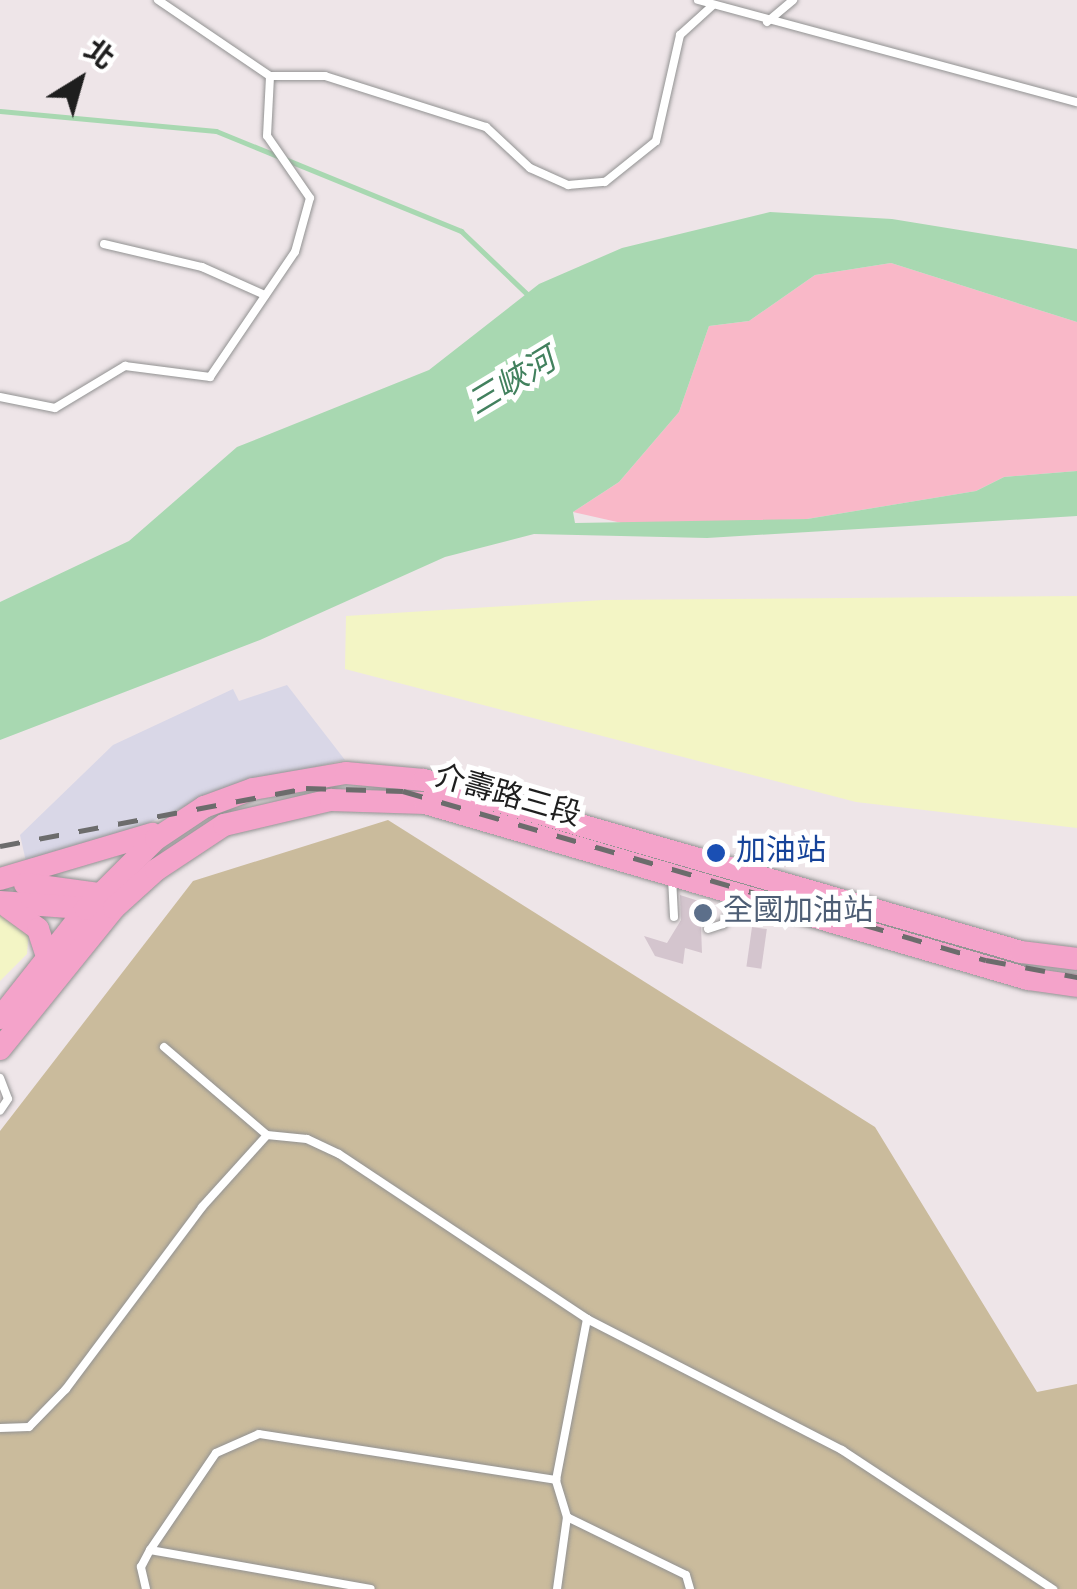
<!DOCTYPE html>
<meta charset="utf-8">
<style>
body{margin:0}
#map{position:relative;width:1077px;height:1589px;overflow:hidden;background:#eee5e8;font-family:Overpass,"Noto Sans TC",sans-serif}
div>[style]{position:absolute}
.industrial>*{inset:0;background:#d9d7e7}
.forest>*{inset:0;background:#cabb9c}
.sand>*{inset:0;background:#f9b8c8}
.park>*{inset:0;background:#f3f5c5}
.water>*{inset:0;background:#a8d8b1}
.stream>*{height:5px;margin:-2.5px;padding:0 2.5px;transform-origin:2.5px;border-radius:2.5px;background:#a8d8b1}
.building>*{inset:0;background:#d4c5ce;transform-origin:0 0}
.roads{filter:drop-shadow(0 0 2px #929292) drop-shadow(0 0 2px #929292)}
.lane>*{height:8px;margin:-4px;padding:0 4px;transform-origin:4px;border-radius:4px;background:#fff}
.primary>*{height:22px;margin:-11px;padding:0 11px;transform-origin:11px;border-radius:11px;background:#f4a3ca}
.rail>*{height:5px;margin-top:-2.5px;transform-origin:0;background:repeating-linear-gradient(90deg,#6c6c6c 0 20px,transparent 0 40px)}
.dots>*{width:28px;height:28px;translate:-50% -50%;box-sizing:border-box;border:5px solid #fff;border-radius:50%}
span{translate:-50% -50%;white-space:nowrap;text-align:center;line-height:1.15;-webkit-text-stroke:10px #fff;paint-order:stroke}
.street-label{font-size:30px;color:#1e1e1e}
.transit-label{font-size:30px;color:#164399}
.left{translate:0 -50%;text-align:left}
.service-label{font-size:30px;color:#4e5e75}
.water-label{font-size:32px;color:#42815e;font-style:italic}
.north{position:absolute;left:30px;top:30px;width:100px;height:100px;-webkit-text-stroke:8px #fff;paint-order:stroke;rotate:37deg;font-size:28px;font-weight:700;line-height:40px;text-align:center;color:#1e1e1e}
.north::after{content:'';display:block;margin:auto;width:35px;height:45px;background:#1e1e1e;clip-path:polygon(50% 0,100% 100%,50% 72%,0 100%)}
</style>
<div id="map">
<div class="industrial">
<div style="clip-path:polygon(287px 685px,345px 760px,225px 788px,86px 852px,27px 866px,20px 835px,113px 745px,233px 689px,239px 701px)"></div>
</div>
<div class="forest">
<div style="clip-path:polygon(388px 820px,875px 1127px,1037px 1392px,1077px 1384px,1077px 1589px,0 1589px,0 1131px,193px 881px)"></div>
</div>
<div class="sand">
<div style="clip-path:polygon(891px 263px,1077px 322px,1077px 471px,1004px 477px,976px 491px,807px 519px,635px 526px,573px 512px,619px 482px,679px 412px,709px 326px,749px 321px,815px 275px)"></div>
</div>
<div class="park">
<div style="clip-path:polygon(1077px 596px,1077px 828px,856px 802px,345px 669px,346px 616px,603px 600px)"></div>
<div style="clip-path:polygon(0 912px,29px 929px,27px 954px,0 981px)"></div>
</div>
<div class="water">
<div style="clip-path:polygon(770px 212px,892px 219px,1077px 249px,1077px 322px,891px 263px,815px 275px,749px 321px,709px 326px,679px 412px,619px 482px,573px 512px,575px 523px,807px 519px,976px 491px,1004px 477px,1077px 471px,1077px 516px,707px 538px,534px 534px,445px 557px,260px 640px,0 740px,0 602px,129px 541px,237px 447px,429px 370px,539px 284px,622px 248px)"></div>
</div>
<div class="stream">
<div style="left:0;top:111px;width:217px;rotate:5.3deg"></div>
<div style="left:216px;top:131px;width:265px;rotate:22.2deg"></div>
<div style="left:461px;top:231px;width:95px;rotate:43.7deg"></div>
</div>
<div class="building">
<div style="clip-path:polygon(680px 895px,714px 906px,701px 927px,702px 953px,685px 948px,683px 964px,655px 956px,644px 936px,667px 943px,681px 920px)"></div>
<div style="left:752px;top:927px;width:15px;height:40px;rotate:8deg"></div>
</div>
<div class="roads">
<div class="lane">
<div style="left:158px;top:0;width:135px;rotate:34.2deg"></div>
<div style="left:270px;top:76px;width:55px"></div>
<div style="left:325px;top:76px;width:169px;rotate:17.6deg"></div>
<div style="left:486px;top:127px;width:60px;rotate:43deg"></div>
<div style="left:530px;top:168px;width:42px;rotate:24.1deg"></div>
<div style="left:568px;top:185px;width:37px;rotate:-5deg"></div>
<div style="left:605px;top:182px;width:65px;rotate:-38.8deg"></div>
<div style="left:656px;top:141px;width:109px;rotate:-77.2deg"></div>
<div style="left:680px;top:35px;width:43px;rotate:-42.2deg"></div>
<div style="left:698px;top:0;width:392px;rotate:15.1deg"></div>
<div style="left:767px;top:22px;width:34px;rotate:-40deg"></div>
<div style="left:104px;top:244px;width:101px;rotate:13.2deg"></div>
<div style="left:202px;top:267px;width:69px;rotate:24deg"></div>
<div style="left:0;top:397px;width:56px;rotate:11.3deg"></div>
<div style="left:55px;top:408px;width:82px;rotate:-31deg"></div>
<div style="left:125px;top:366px;width:86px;rotate:7.4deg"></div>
<div style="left:210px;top:377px;width:151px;rotate:-55.8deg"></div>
<div style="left:295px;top:252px;width:56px;rotate:-74.5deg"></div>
<div style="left:310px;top:198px;width:75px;rotate:-124.7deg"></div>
<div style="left:267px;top:136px;width:60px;rotate:-87.1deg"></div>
<div style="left:672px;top:878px;width:39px;rotate:87deg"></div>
<div style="left:708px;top:929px;width:16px;rotate:-18deg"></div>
<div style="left:723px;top:924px;width:29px;rotate:-55deg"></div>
<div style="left:164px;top:1047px;width:135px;rotate:40.5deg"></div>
<div style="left:267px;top:1135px;width:40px;rotate:5.7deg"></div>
<div style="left:307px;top:1139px;width:35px;rotate:25deg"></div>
<div style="left:339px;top:1154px;width:298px;rotate:33.6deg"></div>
<div style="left:587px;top:1319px;width:287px;rotate:27.2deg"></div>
<div style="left:842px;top:1450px;width:253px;rotate:33.4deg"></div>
<div style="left:0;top:1078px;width:22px;rotate:69deg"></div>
<div style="left:8px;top:1099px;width:14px;rotate:124deg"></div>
<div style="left:0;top:1428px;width:29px;rotate:-2deg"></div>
<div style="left:29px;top:1427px;width:53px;rotate:-45.8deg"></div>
<div style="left:66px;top:1389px;width:227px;rotate:-53.2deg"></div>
<div style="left:202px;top:1207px;width:97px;rotate:-47.9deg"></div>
<div style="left:567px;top:1517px;width:132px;rotate:26deg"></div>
<div style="left:686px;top:1575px;width:15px;rotate:74deg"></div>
<div style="left:150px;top:1550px;width:224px;rotate:10deg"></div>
<div style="left:146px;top:1589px;width:23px;rotate:-103deg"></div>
<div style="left:141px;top:1567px;width:19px;rotate:-62deg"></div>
<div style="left:150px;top:1550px;width:117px;rotate:-55.8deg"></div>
<div style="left:216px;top:1453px;width:47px;rotate:-23.8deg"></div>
<div style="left:259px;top:1434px;width:301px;rotate:8.8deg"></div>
<div style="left:557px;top:1589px;width:73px;rotate:-82.1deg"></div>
<div style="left:567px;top:1517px;width:39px;rotate:-107deg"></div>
<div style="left:556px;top:1480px;width:164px;rotate:-79.1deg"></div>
</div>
<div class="primary">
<div style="left:0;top:879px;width:159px;rotate:-16.5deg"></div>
<div style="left:25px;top:884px;width:76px;rotate:7.6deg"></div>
<div style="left:0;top:902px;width:96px;rotate:4.2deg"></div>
<div style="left:8px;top:907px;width:37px;rotate:36deg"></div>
<div style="left:38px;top:929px;width:32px;rotate:72deg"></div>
<div style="left:0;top:1018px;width:139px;rotate:-51.7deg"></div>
<div style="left:86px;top:909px;width:99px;rotate:-45deg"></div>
<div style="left:156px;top:839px;width:58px;rotate:-33.7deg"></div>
<div style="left:204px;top:807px;width:52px;rotate:-20.2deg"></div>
<div style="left:253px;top:789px;width:94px;rotate:-9.8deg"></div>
<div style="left:346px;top:773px;width:78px;rotate:5.1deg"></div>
<div style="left:424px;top:780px;width:621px;rotate:16.07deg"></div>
<div style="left:1021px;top:952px;width:56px;rotate:7.1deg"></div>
<div style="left:0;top:1049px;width:181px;rotate:-51deg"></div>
<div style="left:114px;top:908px;width:57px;rotate:-42.1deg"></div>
<div style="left:156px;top:870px;width:82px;rotate:-33.5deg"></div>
<div style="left:224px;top:825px;width:110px;rotate:-13.2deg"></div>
<div style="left:331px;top:800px;width:94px;rotate:1.8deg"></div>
<div style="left:425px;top:803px;width:628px;rotate:16.27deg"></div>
<div style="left:1028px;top:979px;width:49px;rotate:8.1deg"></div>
</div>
</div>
<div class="rail">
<div style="left:0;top:846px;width:311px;rotate:-10.7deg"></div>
<div style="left:306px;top:788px;width:97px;rotate:1.8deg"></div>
<div style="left:403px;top:791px;width:607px;rotate:16.17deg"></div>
<div style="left:986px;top:960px;width:93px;rotate:10.6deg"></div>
</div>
<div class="dots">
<div style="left:716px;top:853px;background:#1a4fb4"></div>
<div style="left:703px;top:913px;background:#5c6f8a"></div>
</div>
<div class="street-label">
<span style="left:507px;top:798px;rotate:16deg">介壽路三段</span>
</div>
<div class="transit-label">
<span class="left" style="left:736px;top:853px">加油站</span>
</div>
<div class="service-label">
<span class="left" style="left:723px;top:913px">全國加油站</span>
</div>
<div class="water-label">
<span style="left:513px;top:384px;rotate:-31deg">三峽河</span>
</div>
<div class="north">北</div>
</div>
